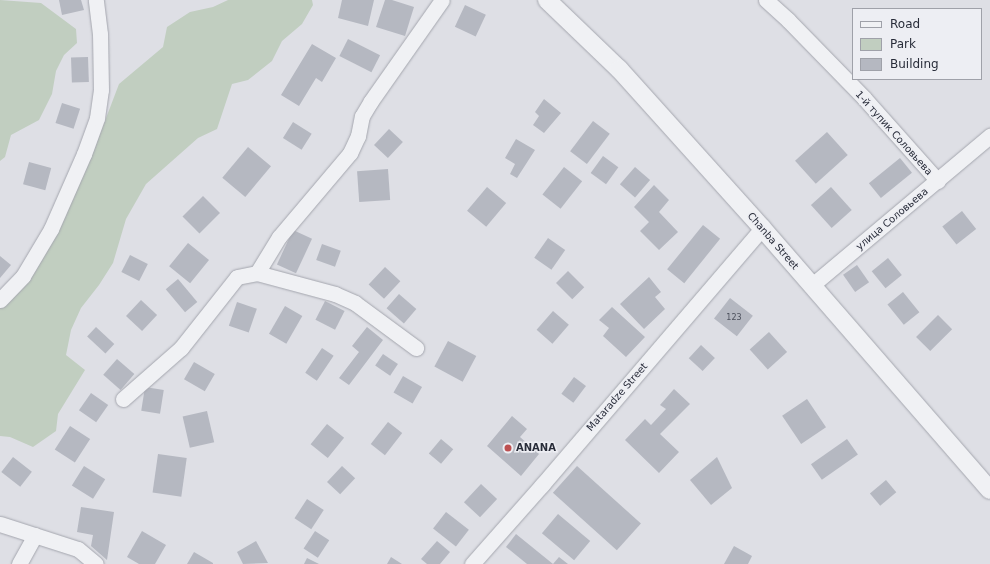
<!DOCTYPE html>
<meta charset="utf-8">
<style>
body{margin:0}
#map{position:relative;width:990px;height:564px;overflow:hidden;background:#dedfe5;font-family:"DejaVu Sans",sans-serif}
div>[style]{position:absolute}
.green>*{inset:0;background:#c1cec0}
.building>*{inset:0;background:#b5b8c1;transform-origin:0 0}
.roads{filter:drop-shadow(0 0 1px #a4a6ae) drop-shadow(0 0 1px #a4a6ae)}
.minor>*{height:15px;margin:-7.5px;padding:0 7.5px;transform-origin:7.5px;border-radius:7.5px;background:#f0f1f4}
.tertiary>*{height:18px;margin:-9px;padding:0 9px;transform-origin:9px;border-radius:9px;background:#f0f1f4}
.dots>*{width:11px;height:11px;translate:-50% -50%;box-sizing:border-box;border:2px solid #edeef3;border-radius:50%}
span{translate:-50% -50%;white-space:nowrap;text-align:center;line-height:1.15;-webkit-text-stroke:3px #edeef3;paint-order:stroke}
.number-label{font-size:8px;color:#4c505c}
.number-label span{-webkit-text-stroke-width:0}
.street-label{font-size:10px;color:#292d3a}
.poi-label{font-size:10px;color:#292d3a;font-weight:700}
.left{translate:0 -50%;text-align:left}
.legend{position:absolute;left:852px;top:8px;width:130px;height:72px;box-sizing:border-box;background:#edeef3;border:1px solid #9fa1a9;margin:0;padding:5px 7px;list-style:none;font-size:12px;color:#292d3a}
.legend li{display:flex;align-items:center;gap:8px;height:20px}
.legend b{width:20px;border:1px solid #9fa1a9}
</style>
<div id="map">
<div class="green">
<div style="clip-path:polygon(0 0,41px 3px,76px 29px,77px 43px,64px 55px,56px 71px,52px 94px,39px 120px,11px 135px,5px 157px,0 161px)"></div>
<div style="clip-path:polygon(228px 0,312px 0,313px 5px,302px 24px,282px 41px,272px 61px,248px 80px,232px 84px,217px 129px,198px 138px,146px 184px,126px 219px,113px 263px,99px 285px,81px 308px,71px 330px,66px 355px,85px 370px,58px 414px,56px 431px,33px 447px,10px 437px,0 436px,0 306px,75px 191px,92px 155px,119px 84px,163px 47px,167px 27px,190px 12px,213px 7px)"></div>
</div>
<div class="building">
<div style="clip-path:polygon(59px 0,81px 0,84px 10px,62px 15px)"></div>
<div style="clip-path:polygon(342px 0,374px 0,368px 26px,338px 18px)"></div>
<div style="clip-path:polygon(385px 0,392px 0,414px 7px,405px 36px,376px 27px)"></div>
<div style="left:465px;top:5px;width:23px;height:24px;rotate:25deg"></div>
<div style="left:348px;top:39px;width:36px;height:19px;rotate:27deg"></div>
<div style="clip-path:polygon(312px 44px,336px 58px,322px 82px,316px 78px,299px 106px,281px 95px)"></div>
<div style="left:88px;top:57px;width:25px;height:17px;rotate:88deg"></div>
<div style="clip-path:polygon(544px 99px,561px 113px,544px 133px,533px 125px,539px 116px,535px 112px)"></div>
<div style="left:62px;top:103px;width:19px;height:21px;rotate:18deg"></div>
<div style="left:593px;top:121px;width:21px;height:38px;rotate:37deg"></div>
<div style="left:293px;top:122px;width:22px;height:19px;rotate:32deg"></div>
<div style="left:389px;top:129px;width:19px;height:22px;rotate:43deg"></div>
<div style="left:827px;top:132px;width:31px;height:43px;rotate:48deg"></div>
<div style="clip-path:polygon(516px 139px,535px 150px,517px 178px,510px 174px,515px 164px,505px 158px)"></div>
<div style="left:248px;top:147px;width:30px;height:40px;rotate:40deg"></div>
<div style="left:603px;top:156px;width:19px;height:21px;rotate:36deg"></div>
<div style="left:900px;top:158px;width:19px;height:40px;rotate:51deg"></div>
<div style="left:29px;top:162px;width:23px;height:23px;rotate:15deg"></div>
<div style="left:564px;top:167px;width:23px;height:35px;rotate:38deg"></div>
<div style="left:635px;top:167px;width:20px;height:23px;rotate:41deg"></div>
<div style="left:388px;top:169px;width:31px;height:31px;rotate:86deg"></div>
<div style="clip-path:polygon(654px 185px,669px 200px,659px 212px,678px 232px,659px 250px,640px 231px,649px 222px,634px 207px)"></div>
<div style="left:487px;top:187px;width:25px;height:31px;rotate:40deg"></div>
<div style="left:831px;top:187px;width:31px;height:27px;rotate:48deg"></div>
<div style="left:203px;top:196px;width:24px;height:29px;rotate:45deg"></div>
<div style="left:962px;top:211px;width:23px;height:25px;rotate:52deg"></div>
<div style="left:703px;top:225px;width:22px;height:57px;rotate:39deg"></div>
<div style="left:293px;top:230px;width:21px;height:38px;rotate:25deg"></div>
<div style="left:548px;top:238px;width:21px;height:24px;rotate:35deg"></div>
<div style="left:188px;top:243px;width:27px;height:30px;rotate:39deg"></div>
<div style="left:322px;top:244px;width:20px;height:17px;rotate:20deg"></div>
<div style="left:130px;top:255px;width:20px;height:19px;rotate:27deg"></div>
<div style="clip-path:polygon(0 256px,11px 265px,0 278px)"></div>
<div style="left:888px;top:258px;width:22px;height:21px;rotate:51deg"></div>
<div style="left:857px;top:265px;width:21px;height:17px;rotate:55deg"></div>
<div style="left:385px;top:267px;width:21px;height:24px;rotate:43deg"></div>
<div style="left:568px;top:271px;width:23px;height:17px;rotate:45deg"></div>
<div style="clip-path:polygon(649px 277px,661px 292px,655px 297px,665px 309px,644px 329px,620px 304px)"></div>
<div style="left:178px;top:279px;width:30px;height:16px;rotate:50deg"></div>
<div style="left:903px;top:292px;width:26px;height:20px;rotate:51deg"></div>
<div style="left:399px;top:294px;width:23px;height:19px;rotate:41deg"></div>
<div style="left:730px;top:298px;width:29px;height:26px;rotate:38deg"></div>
<div style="left:141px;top:300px;width:22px;height:22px;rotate:43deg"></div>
<div style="left:325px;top:301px;width:22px;height:21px;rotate:27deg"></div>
<div style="left:237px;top:302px;width:21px;height:25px;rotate:19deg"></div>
<div style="left:285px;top:306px;width:20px;height:32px;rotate:30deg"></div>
<div style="clip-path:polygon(612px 307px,645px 337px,626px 357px,603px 336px,609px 328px,599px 320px)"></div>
<div style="left:553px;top:311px;width:21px;height:25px;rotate:41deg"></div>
<div style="left:938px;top:315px;width:20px;height:31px;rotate:45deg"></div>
<div style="left:96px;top:327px;width:25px;height:13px;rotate:43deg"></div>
<div style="clip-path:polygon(367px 327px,383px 340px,349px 385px,339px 378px,359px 352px,352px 346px)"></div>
<div style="left:769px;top:332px;width:27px;height:26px;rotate:48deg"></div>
<div style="left:448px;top:341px;width:32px;height:29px;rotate:28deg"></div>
<div style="left:701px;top:345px;width:19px;height:18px;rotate:43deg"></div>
<div style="left:322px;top:348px;width:14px;height:30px;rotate:34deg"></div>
<div style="left:383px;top:354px;width:18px;height:14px;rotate:34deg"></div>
<div style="left:117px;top:359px;width:23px;height:21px;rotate:41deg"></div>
<div style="left:194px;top:362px;width:24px;height:20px;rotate:30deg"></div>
<div style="left:403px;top:376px;width:22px;height:19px;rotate:30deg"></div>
<div style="left:574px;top:377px;width:15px;height:21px;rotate:37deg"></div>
<div style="left:145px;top:387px;width:19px;height:24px;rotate:9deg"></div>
<div style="clip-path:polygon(674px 389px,690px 404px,660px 434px,679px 452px,659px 473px,625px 440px,645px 419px,651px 425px,666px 409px,660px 405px)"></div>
<div style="left:91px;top:393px;width:21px;height:21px;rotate:35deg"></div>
<div style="left:807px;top:399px;width:34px;height:30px;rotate:56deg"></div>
<div style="left:207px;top:411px;width:32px;height:25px;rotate:77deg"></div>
<div style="clip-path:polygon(512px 416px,527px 429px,520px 437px,539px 454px,521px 476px,487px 446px)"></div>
<div style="left:388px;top:422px;width:18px;height:28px;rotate:38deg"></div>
<div style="left:327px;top:424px;width:22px;height:26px;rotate:39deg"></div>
<div style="left:70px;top:426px;width:24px;height:28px;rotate:33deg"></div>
<div style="left:441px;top:439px;width:16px;height:19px;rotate:40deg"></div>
<div style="left:847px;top:439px;width:19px;height:44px;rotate:55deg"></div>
<div style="left:158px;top:454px;width:29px;height:39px;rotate:8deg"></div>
<div style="left:13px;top:457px;width:24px;height:19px;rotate:38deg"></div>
<div style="clip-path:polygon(717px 457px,732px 488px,711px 505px,690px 480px)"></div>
<div style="left:84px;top:466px;width:25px;height:23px;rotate:32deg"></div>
<div style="left:342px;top:466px;width:18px;height:22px;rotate:43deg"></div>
<div style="left:577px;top:466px;width:86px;height:36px;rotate:42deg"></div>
<div style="left:886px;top:480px;width:16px;height:21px;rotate:50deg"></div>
<div style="left:481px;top:484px;width:22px;height:25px;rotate:43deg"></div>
<div style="left:307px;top:499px;width:20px;height:23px;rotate:33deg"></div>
<div style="clip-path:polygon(81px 507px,114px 512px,107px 560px,91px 546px,93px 535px,77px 532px)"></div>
<div style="left:446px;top:512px;width:29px;height:21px;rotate:38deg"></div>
<div style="left:558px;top:514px;width:42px;height:25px;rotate:40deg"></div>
<div style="clip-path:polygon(142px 531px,166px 545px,155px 564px,139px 564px,127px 557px)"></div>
<div style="left:315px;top:531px;width:17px;height:21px;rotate:33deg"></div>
<div style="clip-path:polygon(516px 534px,553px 564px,527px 564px,506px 547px)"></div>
<div style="clip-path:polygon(256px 541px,268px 563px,243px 564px,237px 552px)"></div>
<div style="clip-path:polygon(437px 541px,450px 552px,440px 564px,427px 564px,421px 559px)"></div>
<div style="clip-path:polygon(734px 546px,752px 556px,748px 564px,724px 564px)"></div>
<div style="clip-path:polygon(194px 552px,213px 563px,213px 564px,187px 564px)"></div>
<div style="clip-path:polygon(391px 557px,402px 564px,387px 564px)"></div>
<div style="clip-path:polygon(559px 557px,568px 564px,553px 564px)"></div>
<div style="clip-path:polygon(307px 558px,319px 564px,304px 564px)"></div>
</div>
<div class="roads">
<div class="minor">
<div style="left:766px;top:0;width:30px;rotate:42deg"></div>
<div style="left:788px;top:20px;width:109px;rotate:45.7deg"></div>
<div style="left:864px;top:98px;width:111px;rotate:48.3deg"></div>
<div style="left:257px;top:273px;width:42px;rotate:-58.6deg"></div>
<div style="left:279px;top:237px;width:110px;rotate:-49.8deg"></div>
<div style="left:350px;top:153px;width:19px;rotate:-65deg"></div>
<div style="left:358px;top:136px;width:20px;rotate:-79deg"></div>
<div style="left:362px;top:116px;width:17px;rotate:-59deg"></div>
<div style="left:371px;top:101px;width:123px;rotate:-54.9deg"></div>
<div style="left:811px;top:286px;width:234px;rotate:-40deg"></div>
<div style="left:0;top:300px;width:33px;rotate:-46deg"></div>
<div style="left:23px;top:276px;width:55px;rotate:-59.2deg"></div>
<div style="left:51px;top:229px;width:82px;rotate:-66.3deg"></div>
<div style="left:84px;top:154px;width:38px;rotate:-70deg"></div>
<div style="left:97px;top:118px;width:28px;rotate:-82deg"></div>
<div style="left:101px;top:90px;width:56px;rotate:-91deg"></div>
<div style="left:100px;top:34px;width:34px;rotate:-97deg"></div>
<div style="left:123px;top:399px;width:77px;rotate:-41.3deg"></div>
<div style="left:181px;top:348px;width:90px;rotate:-51.7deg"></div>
<div style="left:237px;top:277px;width:20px;rotate:-11deg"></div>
<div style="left:257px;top:273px;width:81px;rotate:15.1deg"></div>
<div style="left:335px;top:294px;width:22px;rotate:24deg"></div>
<div style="left:355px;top:303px;width:76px;rotate:36.4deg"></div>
<div style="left:0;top:524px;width:82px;rotate:17.8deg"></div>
<div style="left:78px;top:549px;width:23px;rotate:40deg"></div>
<div style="left:19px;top:564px;width:33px;rotate:-61deg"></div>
<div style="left:472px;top:564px;width:106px;rotate:-48.5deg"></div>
<div style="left:542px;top:485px;width:338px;rotate:-49.4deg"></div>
</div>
<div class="tertiary">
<div style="left:547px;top:0;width:100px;rotate:43.8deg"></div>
<div style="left:619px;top:69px;width:214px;rotate:48deg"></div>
<div style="left:762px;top:228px;width:347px;rotate:49deg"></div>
</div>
</div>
<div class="dots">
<div style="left:508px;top:448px;background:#bd5051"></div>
</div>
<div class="number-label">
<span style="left:734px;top:318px">123</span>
</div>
<div class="street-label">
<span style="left:894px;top:133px;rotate:48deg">1-й тупик Соловьева</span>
<span style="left:892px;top:219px;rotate:-40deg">улица Соловьева</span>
<span style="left:773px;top:241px;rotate:49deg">Chanba Street</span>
<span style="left:617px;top:397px;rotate:-49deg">Mataradze Street</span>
</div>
<div class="poi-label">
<span class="left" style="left:516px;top:448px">ANANA</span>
</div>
<ul class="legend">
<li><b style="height:5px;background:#f0f1f4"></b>Road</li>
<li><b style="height:11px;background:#c1cec0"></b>Park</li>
<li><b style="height:11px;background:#b5b8c1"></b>Building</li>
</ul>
</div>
